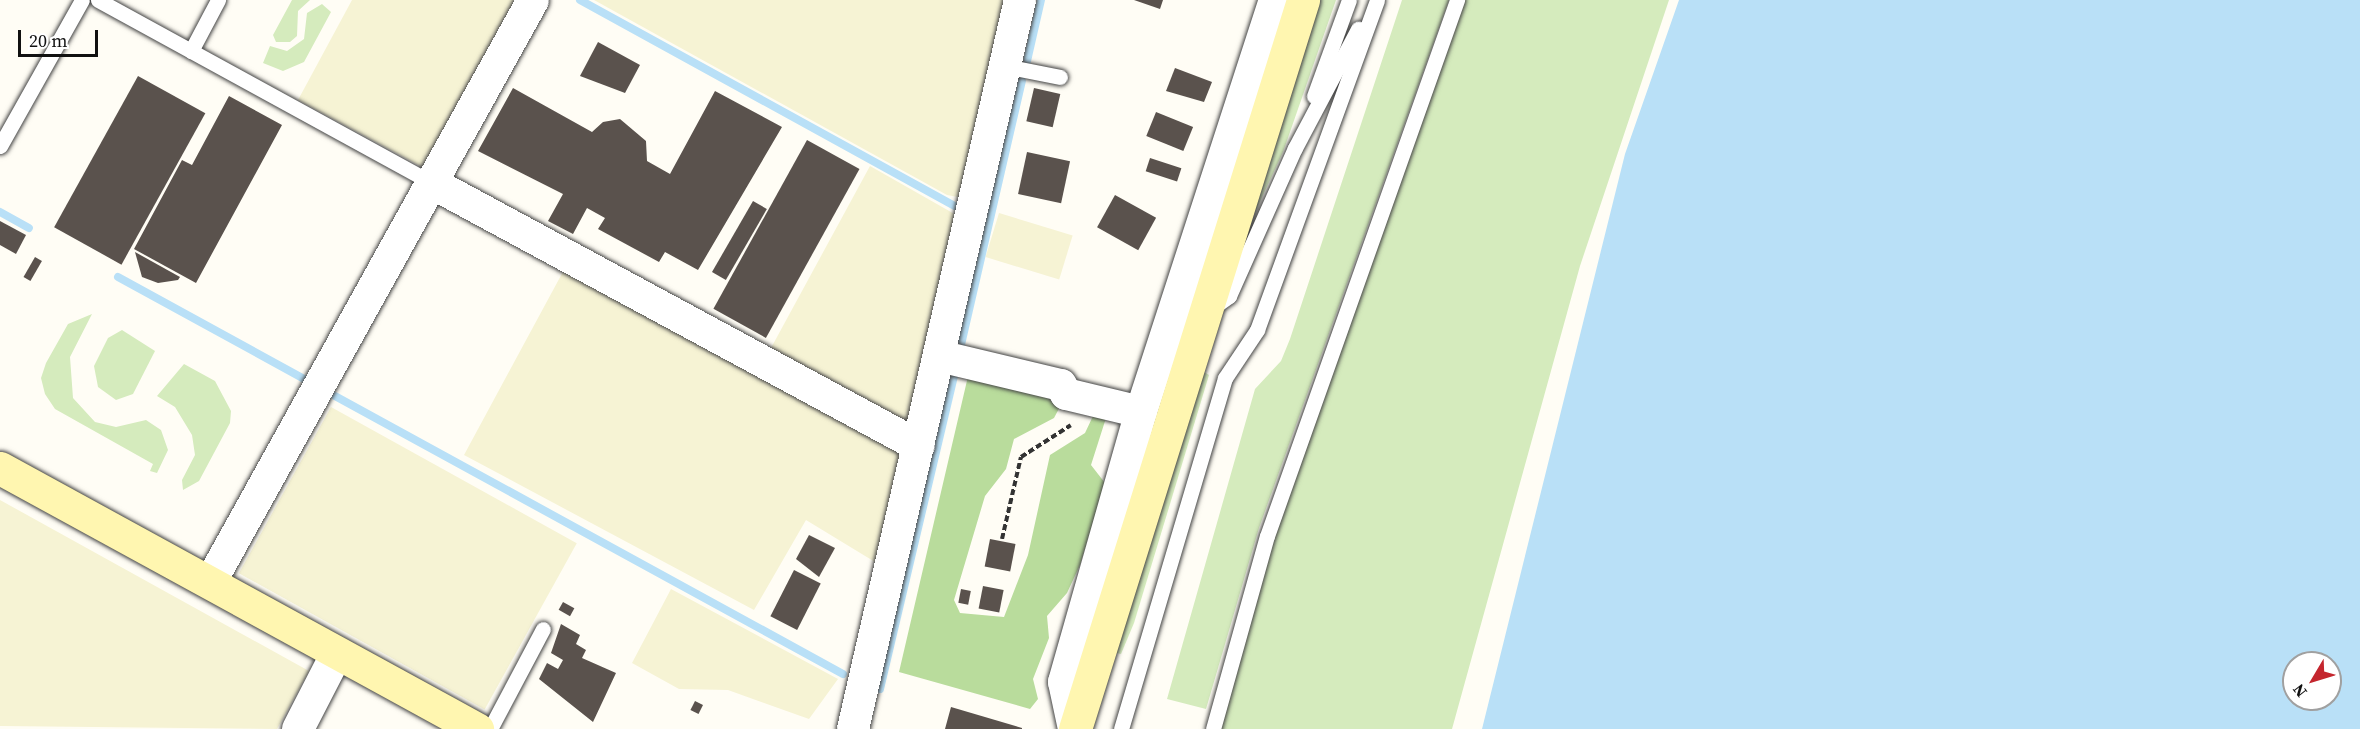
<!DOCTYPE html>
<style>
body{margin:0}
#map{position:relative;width:2360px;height:729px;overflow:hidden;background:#fffdf5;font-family:"Source Serif 4",serif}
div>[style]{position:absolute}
.farmland>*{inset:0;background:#f6f3d4;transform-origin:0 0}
.green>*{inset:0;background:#d5ebbd}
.forest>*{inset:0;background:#b9dc9c}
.water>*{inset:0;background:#b9e0f7}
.stream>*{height:8px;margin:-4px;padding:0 4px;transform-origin:4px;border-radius:4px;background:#b9e0f7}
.building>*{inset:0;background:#5a524d;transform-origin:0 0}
.path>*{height:4px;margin-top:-2px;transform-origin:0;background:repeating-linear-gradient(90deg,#333 0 6px,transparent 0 9px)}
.roads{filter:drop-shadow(0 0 2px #444) drop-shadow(0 0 2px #444)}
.lane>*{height:15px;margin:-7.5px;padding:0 7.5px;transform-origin:7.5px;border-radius:7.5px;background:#fff}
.street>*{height:32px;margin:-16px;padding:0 16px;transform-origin:16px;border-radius:16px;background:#fff}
.secondary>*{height:33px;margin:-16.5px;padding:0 16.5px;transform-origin:16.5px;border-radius:16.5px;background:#fff6b0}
span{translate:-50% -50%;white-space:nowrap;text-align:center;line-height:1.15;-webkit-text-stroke:6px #fff;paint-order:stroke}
.north{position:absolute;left:2282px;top:651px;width:60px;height:60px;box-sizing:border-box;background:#fff;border:2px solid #a0a0a0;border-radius:50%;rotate:232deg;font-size:16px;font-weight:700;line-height:24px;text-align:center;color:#111}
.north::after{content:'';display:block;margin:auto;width:21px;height:27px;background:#c4262e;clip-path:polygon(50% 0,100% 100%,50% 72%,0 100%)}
.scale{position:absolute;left:18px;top:30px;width:80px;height:27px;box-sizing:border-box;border:3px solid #111;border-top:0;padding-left:8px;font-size:18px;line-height:21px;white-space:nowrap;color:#111;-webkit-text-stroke:4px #fff;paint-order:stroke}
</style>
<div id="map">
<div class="farmland">
<div style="clip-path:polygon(352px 0,523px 0,422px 167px,298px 100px)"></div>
<div style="clip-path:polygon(594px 0,1007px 0,963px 198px,947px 195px)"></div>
<div style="clip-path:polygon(870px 166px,958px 216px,908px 422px,771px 348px)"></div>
<div style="left:999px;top:213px;width:77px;height:46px;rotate:17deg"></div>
<div style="clip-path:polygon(565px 268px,903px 450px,875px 562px,806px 520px,754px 610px,464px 455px)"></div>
<div style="left:331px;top:407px;width:281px;height:190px;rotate:29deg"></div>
<div style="clip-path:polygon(0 500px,309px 671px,277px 729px,0 726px)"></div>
<div style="clip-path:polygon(671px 589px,838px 679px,809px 719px,728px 690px,679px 689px,632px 663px)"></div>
</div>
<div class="green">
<div style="clip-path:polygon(292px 0,310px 0,298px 11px,297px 36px,290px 42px,276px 42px,273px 35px)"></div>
<div style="clip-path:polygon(1317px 0,1336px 0,1283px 152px,1230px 266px)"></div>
<div style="clip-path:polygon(1402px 0,1449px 0,1259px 528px,1206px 709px,1167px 699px,1255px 389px,1281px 361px,1290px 339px)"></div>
<div style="clip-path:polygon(1465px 0,1669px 0,1580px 266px,1452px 729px,1218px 729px,1273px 539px)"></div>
<div style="clip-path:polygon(322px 4px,331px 12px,304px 62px,283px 71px,263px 63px,270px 46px,287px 51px,304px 39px,307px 13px)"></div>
<div style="clip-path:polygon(92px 314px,70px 357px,73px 398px,95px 422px,116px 427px,146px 420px,161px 430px,168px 450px,157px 473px,150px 471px,153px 464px,55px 409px,45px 394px,41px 378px,46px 363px,68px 324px)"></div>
<div style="clip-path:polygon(122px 330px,155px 351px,133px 394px,116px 400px,98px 387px,94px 366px,108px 338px)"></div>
<div style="clip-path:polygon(184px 364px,215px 381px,231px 411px,230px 423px,199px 481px,183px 490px,182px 480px,195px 455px,192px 435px,175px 407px,157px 396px)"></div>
<div style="clip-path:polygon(1199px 369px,1209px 375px,1134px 623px,1121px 654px,1112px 652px)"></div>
</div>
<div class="forest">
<div style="clip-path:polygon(969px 372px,1063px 401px,1054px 418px,1014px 439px,1006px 469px,985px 496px,954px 600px,960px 613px,1004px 617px,1028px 555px,1050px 455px,1085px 433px,1093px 416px,1106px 418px,1091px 465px,1105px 483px,1080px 565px,1067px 593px,1047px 616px,1049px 638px,1033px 679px,1038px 699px,1030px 709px,899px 672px)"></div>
</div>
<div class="water">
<div style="clip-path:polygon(evenodd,1679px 0,2360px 0,2360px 729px,1482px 729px,1625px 154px,1679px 0,2294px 663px,2330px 663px,2330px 699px,2294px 699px,2294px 663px)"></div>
</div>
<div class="stream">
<div style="left:580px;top:0;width:428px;rotate:28.8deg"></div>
<div style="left:1027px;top:61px;width:63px;rotate:-77.1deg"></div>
<div style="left:0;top:212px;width:33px;rotate:29deg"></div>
<div style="left:118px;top:277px;width:219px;rotate:28.7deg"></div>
<div style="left:960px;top:349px;width:275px;rotate:-77deg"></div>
<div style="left:335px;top:396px;width:579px;rotate:28.69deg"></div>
<div style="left:880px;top:689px;width:327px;rotate:-76.7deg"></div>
</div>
<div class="building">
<div style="clip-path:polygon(1134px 0,1163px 0,1160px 9px)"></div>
<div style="clip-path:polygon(598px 42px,640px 65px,625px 93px,580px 76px)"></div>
<div style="clip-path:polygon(1175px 68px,1212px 82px,1204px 102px,1166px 91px)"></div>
<div style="left:138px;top:76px;width:77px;height:173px;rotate:29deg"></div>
<div style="clip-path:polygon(513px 88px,592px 132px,603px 122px,620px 119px,646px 141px,647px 161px,670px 174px,715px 91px,782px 127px,698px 270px,665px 252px,659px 262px,598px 229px,605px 218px,587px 208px,573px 234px,548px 221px,563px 194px,478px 151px)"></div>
<div style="left:1034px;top:88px;width:27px;height:34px;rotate:13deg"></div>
<div style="clip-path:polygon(229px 96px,282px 125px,196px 283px,134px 249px,182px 160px,192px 165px)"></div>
<div style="left:1156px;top:112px;width:40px;height:26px;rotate:22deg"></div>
<div style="left:807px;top:140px;width:60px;height:193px;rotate:29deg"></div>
<div style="left:1027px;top:152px;width:44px;height:43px;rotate:12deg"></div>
<div style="left:1150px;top:158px;width:33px;height:14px;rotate:18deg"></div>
<div style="left:1115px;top:195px;width:47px;height:37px;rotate:29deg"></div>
<div style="left:753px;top:201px;width:16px;height:82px;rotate:30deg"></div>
<div style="clip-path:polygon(0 221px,26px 235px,16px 254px,0 245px)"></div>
<div style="clip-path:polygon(135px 252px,180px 277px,178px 280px,158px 283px,142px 277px)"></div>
<div style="left:35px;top:257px;width:8px;height:23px;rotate:30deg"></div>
<div style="clip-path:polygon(809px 535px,835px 548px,819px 577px,796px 559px)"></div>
<div style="left:990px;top:539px;width:26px;height:28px;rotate:11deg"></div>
<div style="left:794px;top:570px;width:30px;height:52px;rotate:27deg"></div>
<div style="left:983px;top:586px;width:21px;height:23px;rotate:11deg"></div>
<div style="left:961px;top:589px;width:10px;height:14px;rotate:11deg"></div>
<div style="left:563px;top:602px;width:13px;height:9px;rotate:29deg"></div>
<div style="clip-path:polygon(561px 624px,580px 635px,576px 644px,586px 650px,582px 658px,616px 673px,593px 722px,539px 679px,547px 663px,558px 669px,563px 660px,551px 653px)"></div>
<div style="left:695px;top:701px;width:9px;height:10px;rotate:27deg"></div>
<div style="clip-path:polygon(951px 707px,1022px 728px,1022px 729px,945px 729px)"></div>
</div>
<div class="path">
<div style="left:1002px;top:539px;width:84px;rotate:-77deg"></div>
<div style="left:1021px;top:457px;width:59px;rotate:-32.6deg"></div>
</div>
<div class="roads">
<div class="lane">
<div style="left:98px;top:0;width:381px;rotate:28.7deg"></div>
<div style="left:191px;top:51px;width:58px;rotate:-62.1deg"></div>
<div style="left:1005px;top:66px;width:56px;rotate:11.3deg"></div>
<div style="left:1314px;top:96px;width:102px;rotate:-70deg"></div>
<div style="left:0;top:146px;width:167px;rotate:-60.7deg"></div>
<div style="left:1212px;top:308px;width:21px;rotate:-35deg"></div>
<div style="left:1229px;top:296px;width:162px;rotate:-66deg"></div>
<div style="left:1295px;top:148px;width:135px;rotate:-62.1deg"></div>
<div style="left:490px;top:729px;width:113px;rotate:-62.1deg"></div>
<div style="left:1121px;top:729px;width:366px;rotate:-73.5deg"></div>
<div style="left:1225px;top:378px;width:58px;rotate:-56.3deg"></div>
<div style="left:1257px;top:330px;width:351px;rotate:-70deg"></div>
<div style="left:1213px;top:729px;width:200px;rotate:-74.4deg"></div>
<div style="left:1267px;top:536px;width:569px;rotate:-70.48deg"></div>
</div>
<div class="street">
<div style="left:432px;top:183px;width:553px;rotate:28.37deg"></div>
<div style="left:939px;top:356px;width:125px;rotate:13.4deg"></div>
<div style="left:1061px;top:385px;width:10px;rotate:61deg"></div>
<div style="left:1066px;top:394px;width:77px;rotate:13.5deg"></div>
<div style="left:210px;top:583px;width:666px;rotate:-61.01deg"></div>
<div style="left:298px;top:729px;width:85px;rotate:-62.8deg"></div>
<div style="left:853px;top:729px;width:748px;rotate:-77.1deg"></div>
<div style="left:1074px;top:729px;width:48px;rotate:-102deg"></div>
<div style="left:1064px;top:682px;width:281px;rotate:-74.1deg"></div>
<div style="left:1141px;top:412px;width:433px;rotate:-72deg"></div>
</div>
<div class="secondary">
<div style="left:0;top:468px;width:544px;rotate:28.69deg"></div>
<div style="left:1075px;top:729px;width:764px;rotate:-72.63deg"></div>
</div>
</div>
<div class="north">N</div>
<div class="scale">20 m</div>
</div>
